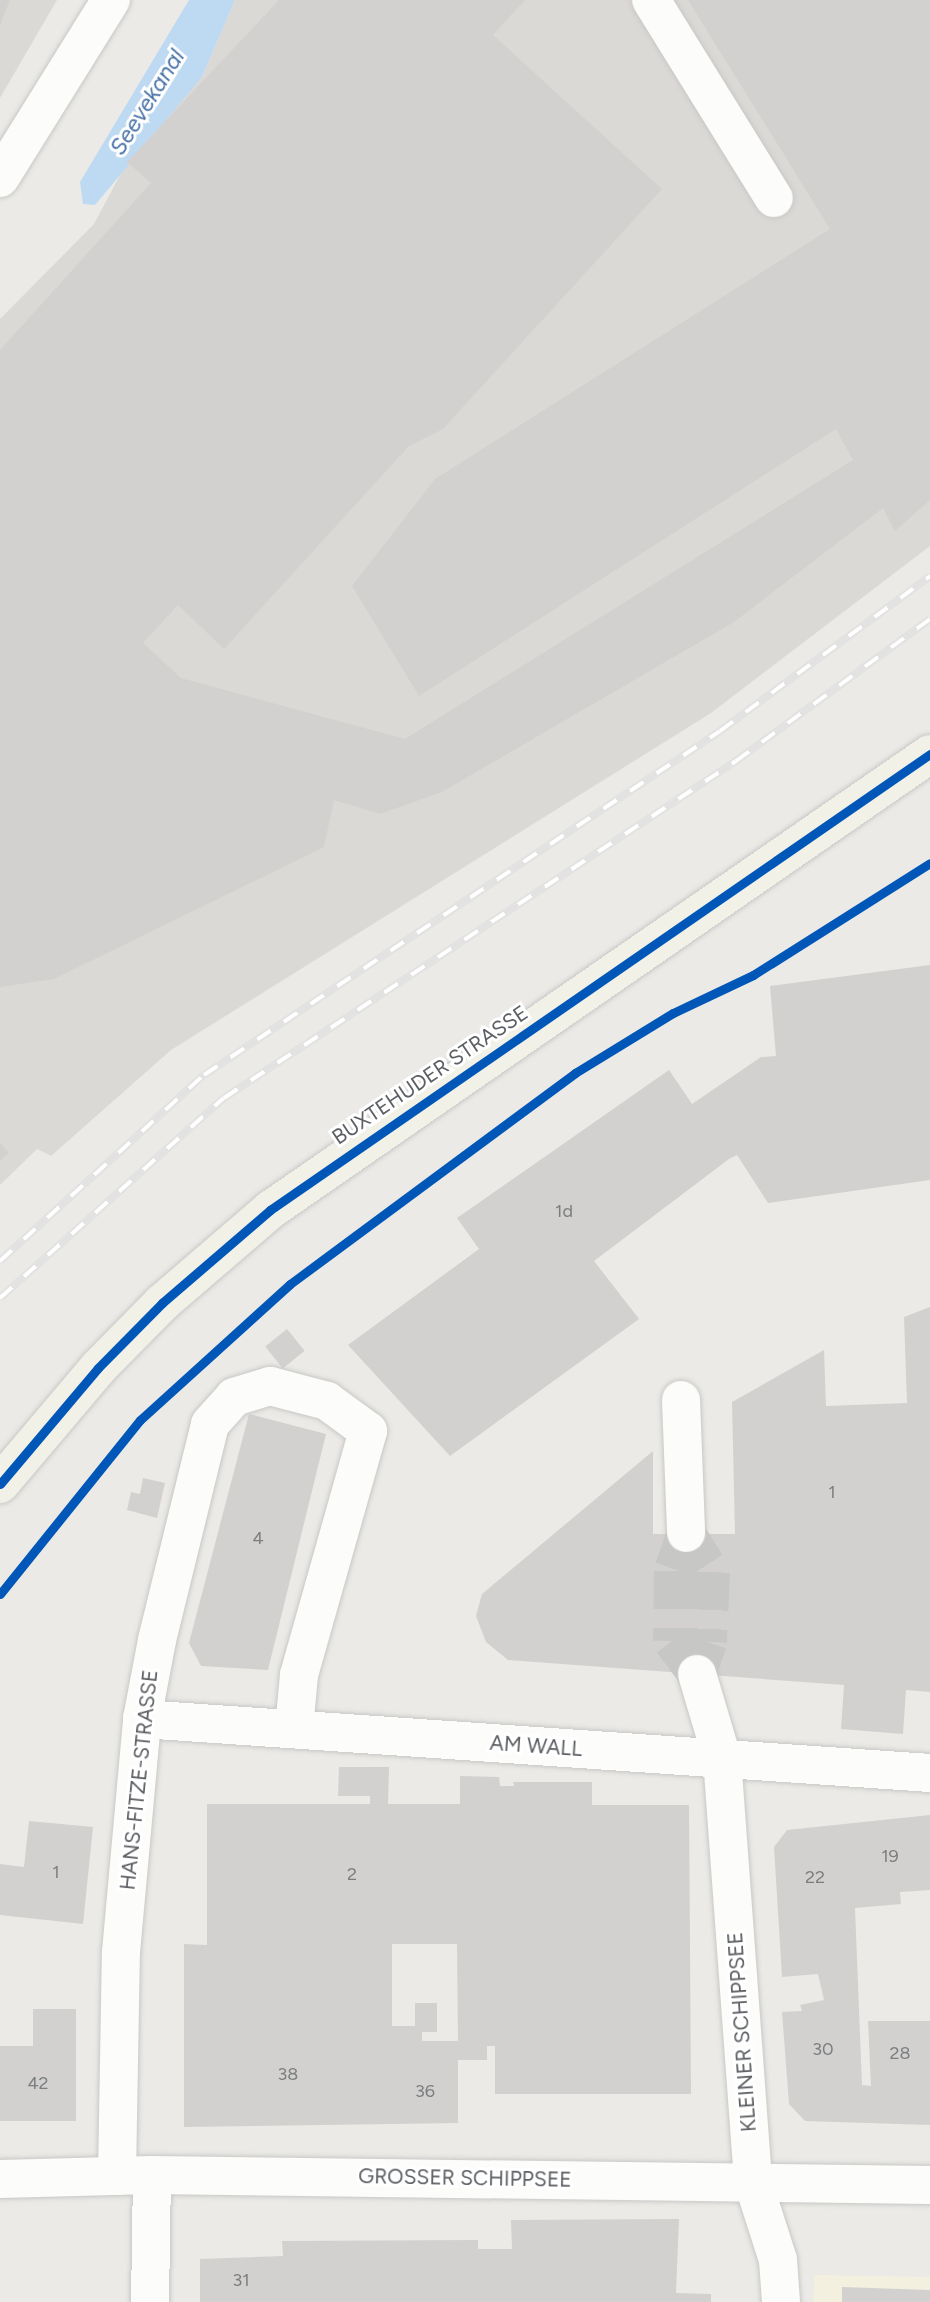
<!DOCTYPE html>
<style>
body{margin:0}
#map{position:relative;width:930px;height:2302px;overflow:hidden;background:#ebeae6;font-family:Figtree,sans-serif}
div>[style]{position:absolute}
.commercial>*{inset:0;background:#f3f0e0;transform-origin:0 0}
.industrial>*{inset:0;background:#dbd9d6}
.water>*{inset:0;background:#bed9f2}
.building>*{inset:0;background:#d2d1cf;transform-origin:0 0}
.minor-tunnel>*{height:38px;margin-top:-19px;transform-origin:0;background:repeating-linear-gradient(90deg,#c7c7c5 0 38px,transparent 0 57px)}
.roads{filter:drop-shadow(0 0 2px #c8c8c8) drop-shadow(0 0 2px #c8c8c8)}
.minor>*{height:38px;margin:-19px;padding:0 19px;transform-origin:19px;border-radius:19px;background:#fcfcfb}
.major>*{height:38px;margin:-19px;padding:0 19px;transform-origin:19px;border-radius:19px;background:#f2f1e8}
.rail>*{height:8px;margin-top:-4px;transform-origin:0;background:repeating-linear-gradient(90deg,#fff 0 16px,#e2e2e2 0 32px);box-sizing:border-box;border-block:2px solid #e2e2e2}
.cycleway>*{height:9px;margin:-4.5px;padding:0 4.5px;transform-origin:4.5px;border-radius:4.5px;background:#0057b8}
span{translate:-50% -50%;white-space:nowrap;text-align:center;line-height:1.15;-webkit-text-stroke:6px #fff;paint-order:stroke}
.number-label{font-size:18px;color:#7b7d7f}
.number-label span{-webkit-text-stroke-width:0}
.street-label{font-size:21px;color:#5c5f63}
.water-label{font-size:23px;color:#4973a7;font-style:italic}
</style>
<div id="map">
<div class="commercial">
<div style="left:814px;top:2275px;width:116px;height:27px;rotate:1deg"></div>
</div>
<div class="industrial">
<div style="clip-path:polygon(0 0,57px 0,0 98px)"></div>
<div style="clip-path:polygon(235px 0,930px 0,930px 546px,711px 713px,171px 1050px,51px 1156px,37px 1149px,0 1185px,0 319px,94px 224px,127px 162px,202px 77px)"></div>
</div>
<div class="water">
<div style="clip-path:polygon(189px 0,235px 0,202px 77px,95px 205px,83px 204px,80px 182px)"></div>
</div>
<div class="building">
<div style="clip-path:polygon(0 0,10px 0,0 25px)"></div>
<div style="clip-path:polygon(279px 0,525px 0,493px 35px,662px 189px,443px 429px,409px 446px,224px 649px,178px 605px,143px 643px,181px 678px,405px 739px,853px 460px,836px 429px,419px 696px,352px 586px,435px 479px,830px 229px,688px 0,930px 0,930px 500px,895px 531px,883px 508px,734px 622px,442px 792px,380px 814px,334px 800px,324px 847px,54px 979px,0 987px,0 350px,151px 183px,127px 162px)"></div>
<div style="clip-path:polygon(930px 965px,930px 1180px,768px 1203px,737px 1155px,729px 1159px,594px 1261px,639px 1319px,450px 1456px,348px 1345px,479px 1249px,457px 1218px,669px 1070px,692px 1104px,761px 1057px,776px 1056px,770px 986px)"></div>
<div style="clip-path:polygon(0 1143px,9px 1153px,0 1161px)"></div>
<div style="clip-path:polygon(930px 1307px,930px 1692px,906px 1690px,903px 1734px,841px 1729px,844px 1685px,508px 1660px,486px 1642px,476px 1616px,482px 1594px,653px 1451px,653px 1534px,735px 1534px,732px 1402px,824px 1350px,826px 1406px,907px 1403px,904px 1317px)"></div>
<div style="left:287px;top:1329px;width:28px;height:28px;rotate:51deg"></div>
<div style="clip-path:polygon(249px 1414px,326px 1434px,268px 1670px,201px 1666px,189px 1643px)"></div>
<div style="clip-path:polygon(143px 1478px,165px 1483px,157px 1518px,127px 1510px,131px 1492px,140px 1494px)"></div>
<div style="clip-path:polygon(evenodd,339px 1767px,389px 1767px,388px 1804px,460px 1804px,460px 1776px,499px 1777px,500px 1786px,514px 1786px,513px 1782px,592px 1782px,592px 1805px,689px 1805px,691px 2094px,495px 2094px,495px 2046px,487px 2046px,487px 2060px,458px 2060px,458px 2123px,184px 2127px,184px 1944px,207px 1945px,207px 1804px,370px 1804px,370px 1796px,338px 1796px,339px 1767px,392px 1944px,457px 1944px,458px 2041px,422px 2041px,422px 2032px,437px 2032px,437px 2003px,415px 2003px,415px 2026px,392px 2026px,392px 1944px)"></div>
<div style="clip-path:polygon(930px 1815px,930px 1890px,900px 1892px,901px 1904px,855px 1908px,862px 2085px,871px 2086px,868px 2021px,930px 2021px,930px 2125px,805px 2121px,789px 2104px,782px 2012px,802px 2011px,800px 2005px,824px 2000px,818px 1974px,782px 1977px,774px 1847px,787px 1830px)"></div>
<div style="clip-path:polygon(29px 1821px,93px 1827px,83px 1924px,0 1915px,0 1864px,24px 1867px)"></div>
<div style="clip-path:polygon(33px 2009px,76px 2009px,76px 2121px,0 2121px,0 2046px,33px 2046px)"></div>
<div style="clip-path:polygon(679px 2219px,676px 2293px,711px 2294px,711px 2302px,200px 2302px,200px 2259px,283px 2256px,282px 2241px,478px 2240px,478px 2249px,512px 2249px,511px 2220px)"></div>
<div style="clip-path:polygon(842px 2287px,930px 2290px,930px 2302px,842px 2302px)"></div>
</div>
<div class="minor-tunnel">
<div style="left:686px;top:1533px;width:40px;rotate:108.9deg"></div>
<div style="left:673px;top:1571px;width:70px;rotate:90.8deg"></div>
<div style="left:672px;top:1641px;width:41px;rotate:52.9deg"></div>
<div style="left:686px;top:1533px;width:46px;rotate:57.3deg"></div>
<div style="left:711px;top:1572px;width:70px;rotate:92.5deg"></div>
<div style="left:708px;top:1642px;width:34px;rotate:109deg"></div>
</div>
<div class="roads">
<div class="minor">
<div style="left:651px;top:0;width:233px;rotate:58.2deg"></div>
<div style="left:0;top:178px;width:210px;rotate:-58.1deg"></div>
<div style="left:681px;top:1400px;width:133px;rotate:87.8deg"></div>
<div style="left:697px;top:1674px;width:88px;rotate:73.4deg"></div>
<div style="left:722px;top:1758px;width:425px;rotate:85.8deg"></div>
<div style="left:753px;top:2182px;width:82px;rotate:72.2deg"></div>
<div style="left:778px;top:2260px;width:42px;rotate:85.9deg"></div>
<div style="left:142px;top:1719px;width:790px;rotate:3.92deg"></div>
<div style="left:117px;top:2176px;width:224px;rotate:-89deg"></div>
<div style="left:121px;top:1952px;width:234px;rotate:-84.8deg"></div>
<div style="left:142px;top:1719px;width:80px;rotate:-79.2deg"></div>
<div style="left:157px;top:1640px;width:222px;rotate:-76.2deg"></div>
<div style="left:210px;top:1424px;width:36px;rotate:-48deg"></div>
<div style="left:234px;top:1397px;width:38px;rotate:-17deg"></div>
<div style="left:270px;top:1386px;width:59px;rotate:14.7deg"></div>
<div style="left:327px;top:1401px;width:51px;rotate:36.2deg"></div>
<div style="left:368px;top:1431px;width:254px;rotate:105.8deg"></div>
<div style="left:299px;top:1675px;width:54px;rotate:95.3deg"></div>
<div style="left:0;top:2179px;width:152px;rotate:-1.5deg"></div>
<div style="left:152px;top:2175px;width:778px;rotate:0.74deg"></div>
<div style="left:150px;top:2302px;width:127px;rotate:-89.1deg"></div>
</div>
<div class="major">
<div style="left:0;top:1484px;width:152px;rotate:-49.8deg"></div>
<div style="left:98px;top:1368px;width:91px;rotate:-45.4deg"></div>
<div style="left:162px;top:1303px;width:143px;rotate:-40.7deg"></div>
<div style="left:270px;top:1210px;width:802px;rotate:-34.64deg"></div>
</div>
</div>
<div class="rail">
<div style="left:0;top:1261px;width:276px;rotate:-42.4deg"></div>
<div style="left:204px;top:1075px;width:620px;rotate:-33.69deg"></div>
<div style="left:720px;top:731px;width:261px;rotate:-36.4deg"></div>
<div style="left:0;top:1298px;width:300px;rotate:-41.8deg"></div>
<div style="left:224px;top:1098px;width:613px;rotate:-33.35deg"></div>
<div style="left:736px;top:761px;width:240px;rotate:-36.2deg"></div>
</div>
<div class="cycleway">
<div style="left:0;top:1484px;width:152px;rotate:-49.8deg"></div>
<div style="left:98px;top:1368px;width:91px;rotate:-45.4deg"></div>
<div style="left:162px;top:1303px;width:143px;rotate:-40.7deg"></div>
<div style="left:270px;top:1210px;width:802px;rotate:-34.64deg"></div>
<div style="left:0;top:1594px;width:223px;rotate:-51.2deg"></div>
<div style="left:140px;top:1420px;width:202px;rotate:-42.2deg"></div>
<div style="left:290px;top:1284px;width:355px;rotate:-36.5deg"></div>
<div style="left:575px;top:1073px;width:115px;rotate:-31.5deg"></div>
<div style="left:673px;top:1013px;width:89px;rotate:-25.4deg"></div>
<div style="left:753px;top:975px;width:209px;rotate:-32.3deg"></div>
</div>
<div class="number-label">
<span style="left:564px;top:1211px">1d</span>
<span style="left:832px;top:1492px">1</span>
<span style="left:258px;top:1538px">4</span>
<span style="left:890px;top:1856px">19</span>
<span style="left:56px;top:1872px">1</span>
<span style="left:352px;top:1874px">2</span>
<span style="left:815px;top:1877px">22</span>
<span style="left:823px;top:2049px">30</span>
<span style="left:900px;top:2053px">28</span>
<span style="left:288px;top:2074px">38</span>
<span style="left:38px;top:2083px">42</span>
<span style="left:425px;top:2091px">36</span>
<span style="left:241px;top:2280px">31</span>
</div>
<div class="street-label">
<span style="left:430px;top:1075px;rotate:-34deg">BUXTEHUDER STRASSE</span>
<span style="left:536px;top:1746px;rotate:4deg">AM WALL</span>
<span style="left:139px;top:1780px;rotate:-84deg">HANS-FITZE-STRASSE</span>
<span style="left:742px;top:2032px;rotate:-94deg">KLEINER SCHIPPSEE</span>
<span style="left:465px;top:2178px;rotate:1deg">GROSSER SCHIPPSEE</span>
</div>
<div class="water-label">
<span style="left:147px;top:102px;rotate:-58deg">Seevekanal</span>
</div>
</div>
